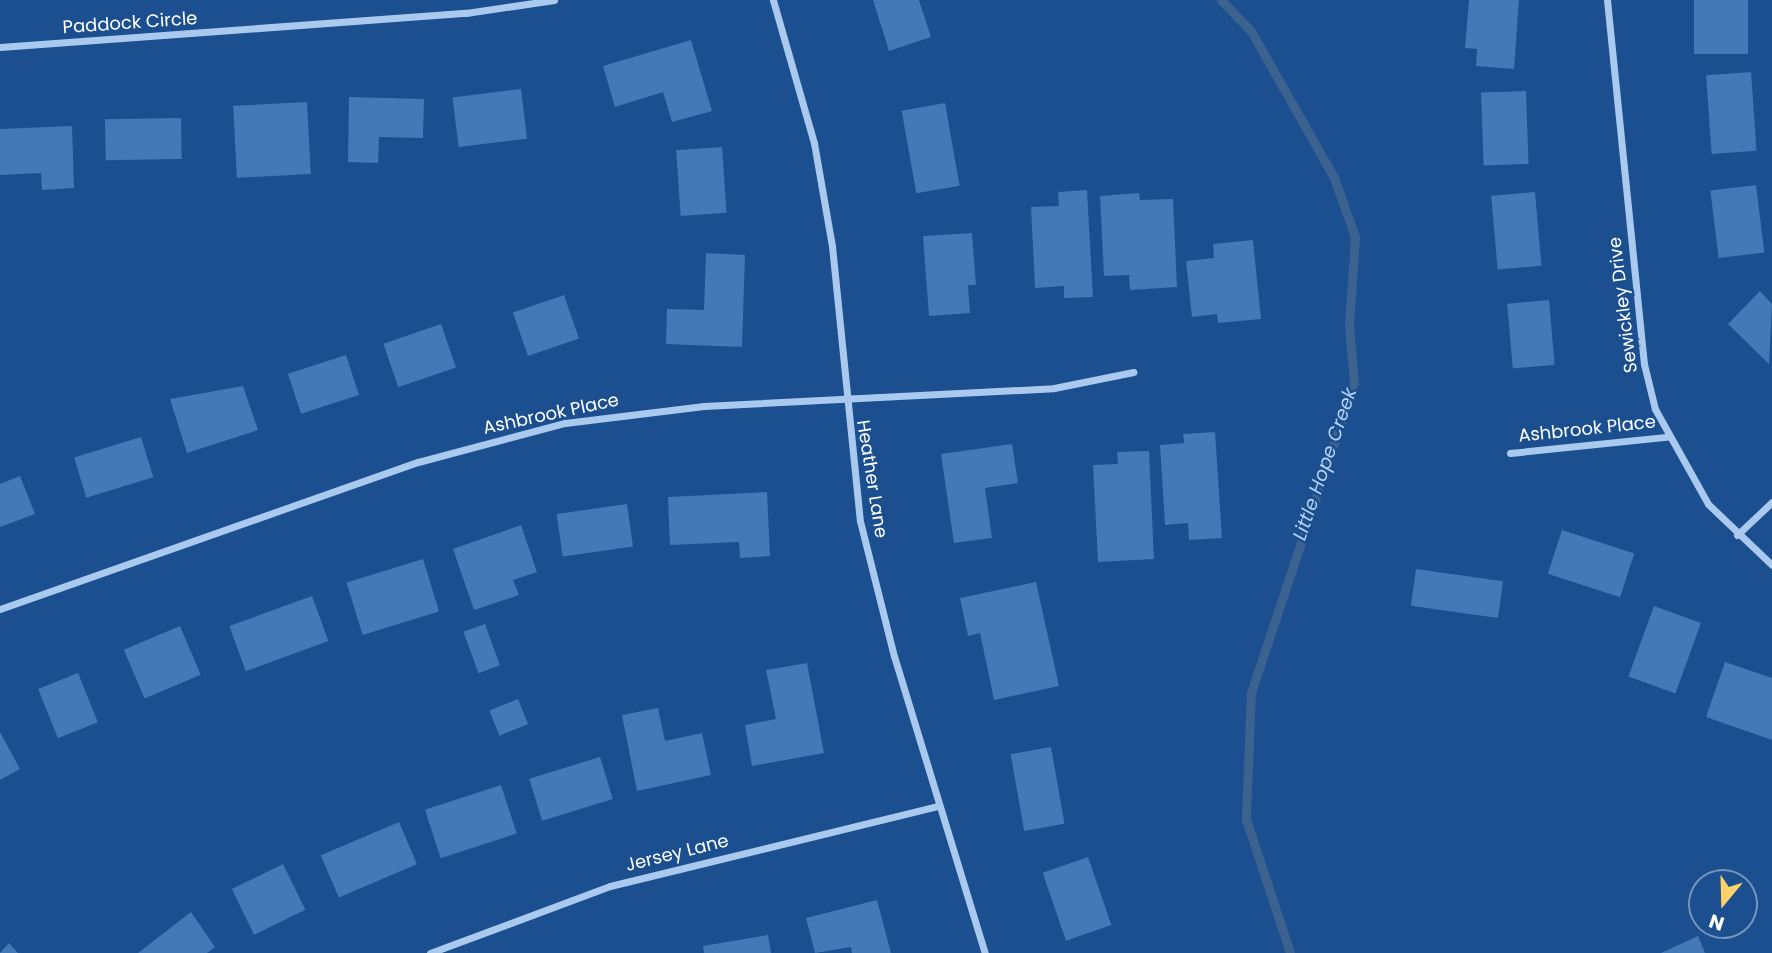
<!DOCTYPE html>
<style>
body{margin:0}
#map{position:relative;width:1772px;height:953px;overflow:hidden;background:#1b4f8f;font-family:Poppins,sans-serif}
div>[style]{position:absolute}
.stream>*{height:9px;margin:-4.5px;padding:0 4.5px;transform-origin:4.5px;border-radius:4.5px;background:#3c6290}
.building>*{inset:0;background:#4478b7;transform-origin:0 0}
.minor>*{height:7px;margin:-3.5px;padding:0 3.5px;transform-origin:3.5px;border-radius:3.5px;background:#a9c9ee}
span{translate:-50% -50%;white-space:nowrap;text-align:center;line-height:1.15;-webkit-text-stroke:5px #1b4f8f;paint-order:stroke}
.street-label{font-size:18px;color:#fff}
.water-label{font-size:19px;color:#b5d3f5;font-style:italic}
.north{position:absolute;left:1688px;top:869px;width:70px;height:70px;box-sizing:border-box;background:#1b4f8f;border:2px solid #7695bc;border-radius:50%;rotate:199deg;font-size:19px;font-weight:700;line-height:28px;text-align:center;color:#fff}
.north::after{content:'';display:block;margin:auto;width:24px;height:32px;background:#ffd166;clip-path:polygon(50% 0,100% 100%,50% 72%,0 100%)}
</style>
<div id="map">
<div class="stream">
<div style="left:1221px;top:0;width:43px;rotate:45.9deg"></div>
<div style="left:1251px;top:31px;width:169px;rotate:60.5deg"></div>
<div style="left:1334px;top:178px;width:63px;rotate:70.4deg"></div>
<div style="left:1355px;top:237px;width:88px;rotate:93.9deg"></div>
<div style="left:1349px;top:325px;width:58px;rotate:85.1deg"></div>
<div style="left:1354px;top:383px;width:326px;rotate:108.4deg"></div>
<div style="left:1251px;top:692px;width:127px;rotate:92.3deg"></div>
<div style="left:1246px;top:819px;width:141px;rotate:71.8deg"></div>
</div>
<div class="building">
<div style="clip-path:polygon(873px 0,919px 0,931px 37px,889px 51px)"></div>
<div style="clip-path:polygon(1469px 0,1519px 0,1514px 69px,1476px 66px,1477px 49px,1465px 48px)"></div>
<div style="left:1694px;top:0;width:54px;height:54px"></div>
<div style="clip-path:polygon(691px 40px,712px 111px,672px 122px,663px 92px,615px 107px,603px 66px)"></div>
<div style="left:1751px;top:72px;width:79px;height:45px;rotate:86deg"></div>
<div style="left:521px;top:89px;width:50px;height:69px;rotate:83deg"></div>
<div style="left:1526px;top:91px;width:73px;height:45px;rotate:88deg"></div>
<div style="clip-path:polygon(349px 97px,424px 99px,423px 138px,379px 137px,378px 163px,348px 162px)"></div>
<div style="left:307px;top:102px;width:72px;height:74px;rotate:87deg"></div>
<div style="left:945px;top:103px;width:84px;height:44px;rotate:80deg"></div>
<div style="left:181px;top:118px;width:41px;height:76px;rotate:89deg"></div>
<div style="clip-path:polygon(72px 126px,74px 188px,42px 190px,41px 173px,0 175px,0 129px)"></div>
<div style="left:722px;top:147px;width:66px;height:46px;rotate:86deg"></div>
<div style="left:1756px;top:185px;width:68px;height:46px;rotate:83deg"></div>
<div style="clip-path:polygon(1087px 190px,1093px 297px,1064px 298px,1064px 286px,1035px 288px,1031px 207px,1059px 206px,1058px 192px)"></div>
<div style="left:1535px;top:192px;width:74px;height:44px;rotate:85deg"></div>
<div style="clip-path:polygon(1139px 193px,1140px 200px,1173px 199px,1177px 287px,1130px 290px,1129px 275px,1104px 276px,1100px 196px)"></div>
<div style="clip-path:polygon(972px 233px,976px 285px,968px 285px,970px 313px,929px 316px,923px 236px)"></div>
<div style="clip-path:polygon(1253px 240px,1261px 319px,1218px 323px,1217px 314px,1192px 317px,1186px 261px,1214px 258px,1213px 244px)"></div>
<div style="clip-path:polygon(706px 253px,745px 255px,742px 347px,666px 344px,667px 309px,704px 310px)"></div>
<div style="clip-path:polygon(1760px 291px,1772px 304px,1769px 364px,1728px 324px)"></div>
<div style="left:564px;top:295px;width:46px;height:54px;rotate:71deg"></div>
<div style="left:1549px;top:300px;width:65px;height:42px;rotate:85deg"></div>
<div style="left:441px;top:324px;width:46px;height:61px;rotate:71deg"></div>
<div style="left:346px;top:355px;width:42px;height:61px;rotate:72deg"></div>
<div style="clip-path:polygon(243px 386px,258px 430px,187px 453px,170px 399px)"></div>
<div style="clip-path:polygon(1215px 432px,1222px 538px,1189px 540px,1188px 523px,1165px 525px,1160px 445px,1184px 443px,1183px 434px)"></div>
<div style="left:141px;top:437px;width:42px;height:70px;rotate:73deg"></div>
<div style="clip-path:polygon(1012px 444px,1018px 483px,985px 488px,992px 538px,954px 543px,941px 454px)"></div>
<div style="clip-path:polygon(1149px 451px,1154px 559px,1098px 562px,1093px 465px,1118px 464px,1117px 452px)"></div>
<div style="clip-path:polygon(20px 476px,35px 514px,0 527px,0 484px)"></div>
<div style="clip-path:polygon(767px 492px,770px 556px,740px 558px,739px 542px,670px 545px,668px 497px)"></div>
<div style="left:627px;top:504px;width:43px;height:71px;rotate:82deg"></div>
<div style="clip-path:polygon(521px 525px,537px 572px,513px 580px,519px 595px,474px 610px,453px 549px)"></div>
<div style="left:1562px;top:530px;width:76px;height:46px;rotate:18deg"></div>
<div style="left:423px;top:559px;width:55px;height:80px;rotate:73deg"></div>
<div style="left:1416px;top:569px;width:88px;height:37px;rotate:8deg"></div>
<div style="clip-path:polygon(1036px 582px,1059px 686px,994px 700px,980px 633px,968px 636px,960px 598px)"></div>
<div style="left:312px;top:596px;width:48px;height:88px;rotate:70deg"></div>
<div style="left:1654px;top:606px;width:50px;height:75px;rotate:20deg"></div>
<div style="left:485px;top:624px;width:44px;height:23px;rotate:70deg"></div>
<div style="left:180px;top:626px;width:53px;height:61px;rotate:67deg"></div>
<div style="clip-path:polygon(1725px 662px,1772px 678px,1772px 740px,1706px 717px)"></div>
<div style="clip-path:polygon(807px 663px,824px 753px,752px 766px,745px 725px,776px 719px,766px 670px)"></div>
<div style="left:78px;top:673px;width:53px;height:43px;rotate:68deg"></div>
<div style="left:518px;top:699px;width:27px;height:31px;rotate:68deg"></div>
<div style="clip-path:polygon(658px 708px,665px 741px,702px 733px,711px 775px,637px 791px,622px 715px)"></div>
<div style="clip-path:polygon(0 732px,20px 769px,0 780px)"></div>
<div style="left:1051px;top:747px;width:78px;height:41px;rotate:80deg"></div>
<div style="left:600px;top:757px;width:44px;height:74px;rotate:73deg"></div>
<div style="left:501px;top:785px;width:51px;height:80px;rotate:72deg"></div>
<div style="left:399px;top:822px;width:46px;height:85px;rotate:67deg"></div>
<div style="left:1088px;top:857px;width:72px;height:48px;rotate:71deg"></div>
<div style="left:283px;top:864px;width:51px;height:57px;rotate:64deg"></div>
<div style="clip-path:polygon(877px 900px,891px 953px,852px 953px,851px 947px,815px 953px,806px 918px)"></div>
<div style="clip-path:polygon(191px 912px,215px 947px,207px 953px,138px 953px)"></div>
<div style="clip-path:polygon(768px 935px,771px 953px,704px 953px,703px 946px)"></div>
<div style="clip-path:polygon(1698px 936px,1705px 953px,1661px 953px)"></div>
<div style="clip-path:polygon(9px 943px,18px 953px,0 953px)"></div>
</div>
<div class="minor">
<div style="left:773px;top:0;width:149px;rotate:74deg"></div>
<div style="left:814px;top:143px;width:105px;rotate:80.1deg"></div>
<div style="left:832px;top:246px;width:276px;rotate:84.2deg"></div>
<div style="left:860px;top:521px;width:139px;rotate:75.9deg"></div>
<div style="left:894px;top:656px;width:311px;rotate:73deg"></div>
<div style="left:1607px;top:0;width:366px;rotate:84.2deg"></div>
<div style="left:1644px;top:364px;width:46px;rotate:76.3deg"></div>
<div style="left:1655px;top:409px;width:109px;rotate:60.8deg"></div>
<div style="left:1708px;top:504px;width:88px;rotate:43.6deg"></div>
<div style="left:0;top:47px;width:467px;rotate:-4.2deg"></div>
<div style="left:466px;top:13px;width:89px;rotate:-8.4deg"></div>
<div style="left:1510px;top:453px;width:157px;rotate:-5.9deg"></div>
<div style="left:1737px;top:535px;width:48px;rotate:-43.3deg"></div>
<div style="left:0;top:609px;width:443px;rotate:-19.4deg"></div>
<div style="left:418px;top:462px;width:152px;rotate:-14.9deg"></div>
<div style="left:565px;top:423px;width:140px;rotate:-7deg"></div>
<div style="left:704px;top:406px;width:350px;rotate:-2.9deg"></div>
<div style="left:1054px;top:388px;width:81px;rotate:-11.4deg"></div>
<div style="left:430px;top:953px;width:192px;rotate:-20.4deg"></div>
<div style="left:610px;top:886px;width:339px;rotate:-13.7deg"></div>
</div>
<div class="street-label">
<span style="left:130px;top:23px;rotate:-4deg">Paddock Circle</span>
<span style="left:1623px;top:305px;rotate:-97deg">Sewickley Drive</span>
<span style="left:551px;top:414px;rotate:-12deg">Ashbrook Place</span>
<span style="left:1587px;top:429px;rotate:-6deg">Ashbrook Place</span>
<span style="left:872px;top:479px;rotate:81deg">Heather Lane</span>
<span style="left:677px;top:853px;rotate:-14deg">Jersey Lane</span>
</div>
<div class="water-label">
<span style="left:1325px;top:464px;rotate:-71deg">Little Hope Creek</span>
</div>
<div class="north">N</div>
</div>
